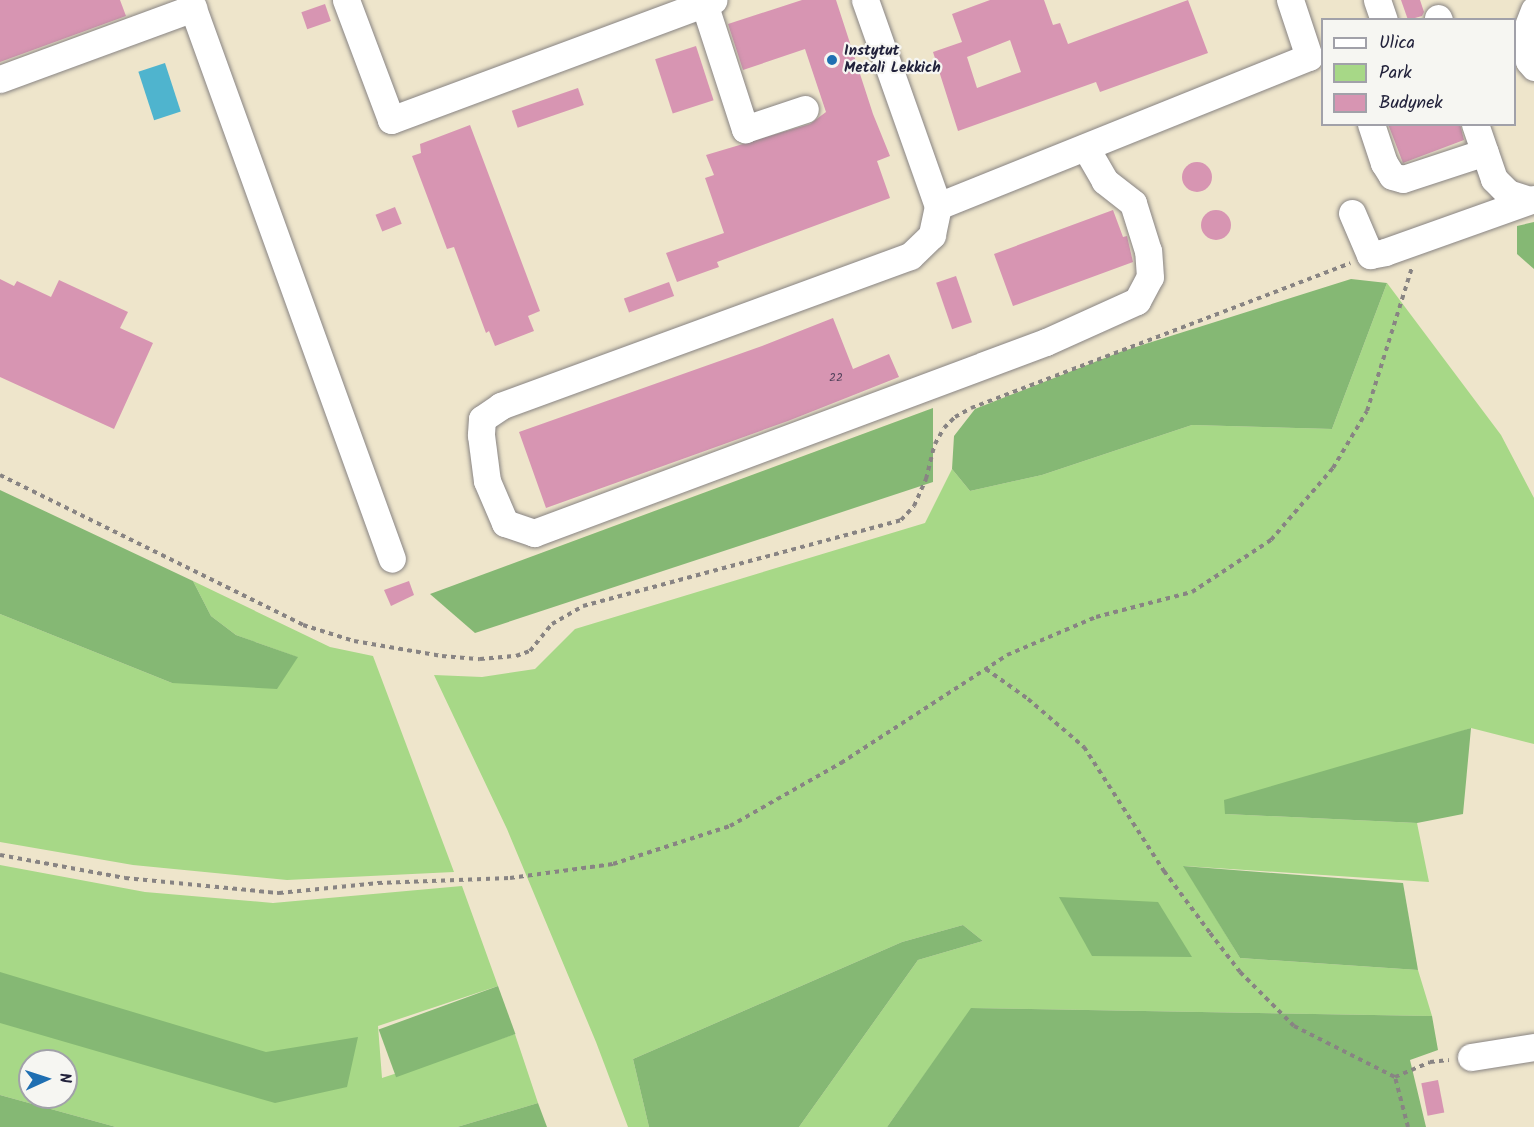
<!DOCTYPE html>
<style>
body{margin:0}
#map{position:relative;width:1534px;height:1127px;overflow:hidden;background:#eee5cb;font-family:Kalam,sans-serif}
div>[style]{position:absolute}
.green>*{inset:0;background:#a7d887}
.forest>*{inset:0;background:#85b874;transform-origin:0 0}
.water>*{inset:0;background:#4fb4ce;transform-origin:0 0}
.building>*{inset:0;background:#d795b2;transform-origin:0 0}
.round{border-radius:50%}
.path>*{height:4px;margin-top:-2px;transform-origin:0;background:repeating-linear-gradient(90deg,#888483 0 4.5px,transparent 0 9px)}
.roads{filter:drop-shadow(0 0 2px #888483) drop-shadow(0 0 2px #888483)}
.minor>*{height:27px;margin:-13.5px;padding:0 13.5px;transform-origin:13.5px;border-radius:13.5px;background:#fff}
.dots>*{width:16px;height:16px;translate:-50% -50%;box-sizing:border-box;border:3px solid #f6f6f2;border-radius:50%}
span{translate:-50% -50%;white-space:nowrap;text-align:center;line-height:1.15;-webkit-text-stroke:4.5px #f6f6f2;paint-order:stroke}
.number-label{font-size:12px;color:#4f3f59}
.number-label span{-webkit-text-stroke-width:0}
.poi-label{font-size:15px;color:#22223b;font-weight:700}
.left{translate:0 -50%;text-align:left}
.legend{position:absolute;left:1321px;top:18px;width:195px;height:108px;box-sizing:border-box;background:#f6f6f2;border:2px solid #a1a1a9;margin:0;padding:8px 10px;list-style:none;font-size:18px;color:#22223b}
.legend li{display:flex;align-items:center;gap:12px;height:30px}
.legend b{width:30px;border:2px solid #a1a1a9}
.north{position:absolute;left:18px;top:1049px;width:60px;height:60px;box-sizing:border-box;background:#f6f6f2;border:2px solid #a1a1a9;border-radius:50%;rotate:87deg;font-size:16px;font-weight:700;line-height:24px;text-align:center;color:#22223b}
.north::after{content:'';display:block;margin:auto;width:21px;height:27px;background:#1f6fb2;clip-path:polygon(50% 0,100% 100%,50% 72%,0 100%)}
</style>
<div id="map">
<div class="green">
<div style="clip-path:polygon(1387px 283px,1501px 435px,1534px 498px,1534px 744px,1471px 728px,1225px 814px,1417px 823px,1429px 882px,1184px 866px,1240px 958px,1418px 970px,1432px 1016px,972px 1008px,887px 1127px,799px 1127px,918px 960px,983px 941px,963px 925px,902px 942px,633px 1059px,649px 1127px,628px 1127px,596px 1042px,507px 829px,434px 675px,482px 677px,535px 669px,575px 629px,925px 523px,952px 469px,970px 491px,1042px 475px,1192px 425px,1332px 429px)"></div>
<div style="clip-path:polygon(193px 581px,330px 647px,373px 656px,454px 872px,287px 880px,133px 865px,0 842px,0 614px,172px 683px,297px 657px,236px 635px,211px 616px)"></div>
<div style="clip-path:polygon(evenodd,0 865px,145px 892px,273px 903px,462px 886px,498px 986px,378px 1026px,382px 1078px,515px 1034px,538px 1103px,457px 1127px,116px 1127px,0 1095px,0 865px,30px 1061px,66px 1061px,66px 1097px,30px 1097px,30px 1061px)"></div>
</div>
<div class="forest">
<div style="clip-path:polygon(1534px 222px,1534px 269px,1517px 254px,1517px 226px)"></div>
<div style="clip-path:polygon(1351px 279px,1387px 283px,1332px 429px,1192px 425px,1042px 475px,970px 491px,952px 469px,954px 436px,975px 409px,1120px 352px)"></div>
<div style="clip-path:polygon(933px 408px,933px 482px,475px 633px,430px 594px)"></div>
<div style="clip-path:polygon(0 490px,193px 581px,211px 616px,236px 635px,298px 657px,277px 689px,172px 683px,0 614px)"></div>
<div style="clip-path:polygon(1471px 728px,1463px 814px,1417px 823px,1225px 814px,1224px 800px)"></div>
<div style="clip-path:polygon(1183px 866px,1403px 883px,1418px 970px,1240px 958px)"></div>
<div style="clip-path:polygon(1059px 897px,1158px 902px,1192px 957px,1092px 956px)"></div>
<div style="clip-path:polygon(963px 925px,983px 941px,918px 960px,799px 1127px,649px 1127px,633px 1059px,902px 942px)"></div>
<div style="clip-path:polygon(0 972px,266px 1052px,358px 1037px,347px 1087px,275px 1103px,0 1023px)"></div>
<div style="left:498px;top:986px;width:51px;height:127px;rotate:70deg"></div>
<div style="clip-path:polygon(971px 1008px,1432px 1016px,1438px 1050px,1410px 1060px,1426px 1127px,887px 1127px)"></div>
<div style="clip-path:polygon(0 1095px,116px 1127px,0 1127px)"></div>
<div style="clip-path:polygon(538px 1103px,547px 1127px,457px 1127px)"></div>
</div>
<div class="water">
<div style="left:165px;top:63px;width:51px;height:28px;rotate:72deg"></div>
</div>
<div class="building">
<div style="clip-path:polygon(0 0,120px 0,126px 16px,0 62px)"></div>
<div style="clip-path:polygon(802px 0,836px 0,873px 114px,890px 156px,877px 161px,890px 198px,717px 262px,719px 267px,677px 282px,666px 253px,724px 233px,705px 178px,714px 175px,706px 155px,810px 124px,826px 112px,805px 49px,743px 70px,728px 24px)"></div>
<div style="clip-path:polygon(evenodd,990px 0,1044px 0,1053px 25px,1060px 23px,1068px 44px,1188px 0,1208px 53px,1100px 92px,1096px 82px,958px 131px,933px 52px,962px 42px,952px 14px,990px 0,1010px 40px,1021px 72px,977px 88px,967px 57px,1010px 40px)"></div>
<div style="clip-path:polygon(1401px 0,1420px 0,1424px 12px,1422px 16px,1408px 20px)"></div>
<div style="left:325px;top:4px;width:18px;height:25px;rotate:71deg"></div>
<div style="left:696px;top:46px;width:57px;height:43px;rotate:72deg"></div>
<div style="left:578px;top:88px;width:18px;height:70px;rotate:71deg"></div>
<div style="clip-path:polygon(1388px 124px,1460px 124px,1464px 140px,1403px 163px)"></div>
<div style="clip-path:polygon(470px 125px,540px 311px,528px 316px,534px 331px,495px 346px,489px 331px,486px 333px,454px 247px,447px 249px,412px 156px,421px 153px,420px 144px)"></div>
<div class="round" style="left:1182px;top:162px;width:30px;height:30px"></div>
<div style="left:395px;top:207px;width:18px;height:21px;rotate:68deg"></div>
<div class="round" style="left:1201px;top:210px;width:30px;height:30px"></div>
<div style="clip-path:polygon(1113px 210px,1123px 237px,1127px 236px,1133px 262px,1013px 306px,994px 254px)"></div>
<div style="left:956px;top:276px;width:49px;height:21px;rotate:71deg"></div>
<div style="clip-path:polygon(0 279px,14px 286px,17px 281px,51px 297px,59px 280px,128px 312px,120px 328px,153px 343px,114px 429px,0 377px)"></div>
<div style="left:669px;top:282px;width:15px;height:48px;rotate:70deg"></div>
<div style="clip-path:polygon(833px 318px,853px 369px,889px 354px,899px 377px,788px 421px,546px 508px,519px 432px,762px 346px)"></div>
<div style="clip-path:polygon(409px 581px,414px 595px,391px 606px,384px 590px)"></div>
<div style="left:1438px;top:1080px;width:33px;height:17px;rotate:79deg"></div>
</div>
<div class="path">
<div style="left:0;top:475px;width:338px;rotate:26.3deg"></div>
<div style="left:303px;top:625px;width:53px;rotate:17.4deg"></div>
<div style="left:354px;top:641px;width:89px;rotate:9.7deg"></div>
<div style="left:442px;top:656px;width:38px;rotate:5deg"></div>
<div style="left:480px;top:659px;width:36px;rotate:-5deg"></div>
<div style="left:516px;top:656px;width:15px;rotate:-20deg"></div>
<div style="left:530px;top:651px;width:35px;rotate:-51deg"></div>
<div style="left:552px;top:624px;width:36px;rotate:-30deg"></div>
<div style="left:583px;top:606px;width:329px;rotate:-15.1deg"></div>
<div style="left:901px;top:520px;width:19px;rotate:-47deg"></div>
<div style="left:914px;top:506px;width:30px;rotate:-66deg"></div>
<div style="left:926px;top:479px;width:36px;rotate:-76deg"></div>
<div style="left:935px;top:444px;width:18px;rotate:-61deg"></div>
<div style="left:944px;top:428px;width:16px;rotate:-45deg"></div>
<div style="left:955px;top:417px;width:18px;rotate:-29deg"></div>
<div style="left:971px;top:408px;width:406px;rotate:-20.9deg"></div>
<div style="left:986px;top:669px;width:52px;rotate:35.5deg"></div>
<div style="left:1028px;top:699px;width:74px;rotate:40.6deg"></div>
<div style="left:1084px;top:747px;width:148px;rotate:57.2deg"></div>
<div style="left:1164px;top:871px;width:77px;rotate:53.4deg"></div>
<div style="left:1210px;top:933px;width:49px;rotate:52.4deg"></div>
<div style="left:1240px;top:972px;width:76px;rotate:45deg"></div>
<div style="left:1294px;top:1026px;width:113px;rotate:26.8deg"></div>
<div style="left:0;top:855px;width:127px;rotate:10.4deg"></div>
<div style="left:125px;top:878px;width:155px;rotate:5.6deg"></div>
<div style="left:279px;top:893px;width:100px;rotate:-5.8deg"></div>
<div style="left:378px;top:883px;width:132px;rotate:-2.2deg"></div>
<div style="left:510px;top:878px;width:104px;rotate:-7.7deg"></div>
<div style="left:613px;top:864px;width:123px;rotate:-18deg"></div>
<div style="left:730px;top:826px;width:128px;rotate:-29.6deg"></div>
<div style="left:841px;top:763px;width:198px;rotate:-33deg"></div>
<div style="left:1007px;top:655px;width:97px;rotate:-23.1deg"></div>
<div style="left:1096px;top:617px;width:99px;rotate:-14.6deg"></div>
<div style="left:1192px;top:592px;width:95px;rotate:-33.4deg"></div>
<div style="left:1271px;top:540px;width:95px;rotate:-49.3deg"></div>
<div style="left:1333px;top:468px;width:66px;rotate:-59.2deg"></div>
<div style="left:1367px;top:411px;width:151px;rotate:-72.6deg"></div>
<div style="left:1408px;top:1127px;width:52px;rotate:-104.6deg"></div>
<div style="left:1395px;top:1077px;width:38px;rotate:-23deg"></div>
<div style="left:1430px;top:1062px;width:19px;rotate:-6deg"></div>
</div>
<div class="roads">
<div class="minor">
<div style="left:190px;top:0;width:594px;rotate:70.13deg"></div>
<div style="left:346px;top:0;width:128px;rotate:69.4deg"></div>
<div style="left:391px;top:120px;width:344px;rotate:-20.4deg"></div>
<div style="left:703px;top:0;width:136px;rotate:72deg"></div>
<div style="left:745px;top:129px;width:63px;rotate:-18.4deg"></div>
<div style="left:865px;top:0;width:219px;rotate:70.5deg"></div>
<div style="left:938px;top:206px;width:400px;rotate:-21.9deg"></div>
<div style="left:1309px;top:57px;width:60px;rotate:-108.4deg"></div>
<div style="left:1377px;top:0;width:21px;rotate:71deg"></div>
<div style="left:1534px;top:10px;width:25px;rotate:111deg"></div>
<div style="left:1525px;top:33px;width:28px;rotate:82deg"></div>
<div style="left:1529px;top:61px;width:8px;rotate:50deg"></div>
<div style="left:1438px;top:18px;width:2px;rotate:63deg"></div>
<div style="left:0;top:79px;width:206px;rotate:-20.2deg"></div>
<div style="left:1371px;top:124px;width:41px;rotate:71.6deg"></div>
<div style="left:1384px;top:163px;width:15px;rotate:58deg"></div>
<div style="left:1392px;top:176px;width:11px;rotate:15deg"></div>
<div style="left:1403px;top:179px;width:86px;rotate:-18.2deg"></div>
<div style="left:1475px;top:124px;width:58px;rotate:70.9deg"></div>
<div style="left:1494px;top:179px;width:20px;rotate:45deg"></div>
<div style="left:1508px;top:193px;width:22px;rotate:18deg"></div>
<div style="left:938px;top:206px;width:30px;rotate:102deg"></div>
<div style="left:932px;top:235px;width:30px;rotate:136deg"></div>
<div style="left:910px;top:256px;width:436px;rotate:159.9deg"></div>
<div style="left:501px;top:406px;width:23px;rotate:146deg"></div>
<div style="left:482px;top:419px;width:16px;rotate:94deg"></div>
<div style="left:481px;top:435px;width:46px;rotate:82.6deg"></div>
<div style="left:487px;top:481px;width:46px;rotate:66.8deg"></div>
<div style="left:505px;top:523px;width:31px;rotate:19deg"></div>
<div style="left:534px;top:533px;width:546px;rotate:-20.46deg"></div>
<div style="left:1046px;top:342px;width:100px;rotate:-24.3deg"></div>
<div style="left:1137px;top:301px;width:27px;rotate:-62deg"></div>
<div style="left:1150px;top:277px;width:26px;rotate:-94deg"></div>
<div style="left:1148px;top:251px;width:50px;rotate:-107.4deg"></div>
<div style="left:1133px;top:203px;width:36px;rotate:-142deg"></div>
<div style="left:1105px;top:181px;width:39px;rotate:-120deg"></div>
<div style="left:1352px;top:213px;width:46px;rotate:66.8deg"></div>
<div style="left:1370px;top:255px;width:15px;rotate:-11deg"></div>
<div style="left:1385px;top:252px;width:158px;rotate:-19.6deg"></div>
<div style="left:1471px;top:1057px;width:64px;rotate:-9deg"></div>
</div>
</div>
<div class="dots">
<div style="left:832px;top:60px;background:#1f6fb2"></div>
</div>
<div class="number-label">
<span style="left:836px;top:378px">22</span>
</div>
<div class="poi-label">
<span class="left" style="left:844px;top:60px">Instytut<br>Metali Lekkich</span>
</div>
<ul class="legend">
<li><b style="height:8px;background:#fff"></b>Ulica</li>
<li><b style="height:16px;background:#a7d887"></b>Park</li>
<li><b style="height:16px;background:#d795b2"></b>Budynek</li>
</ul>
<div class="north">N</div>
</div>
